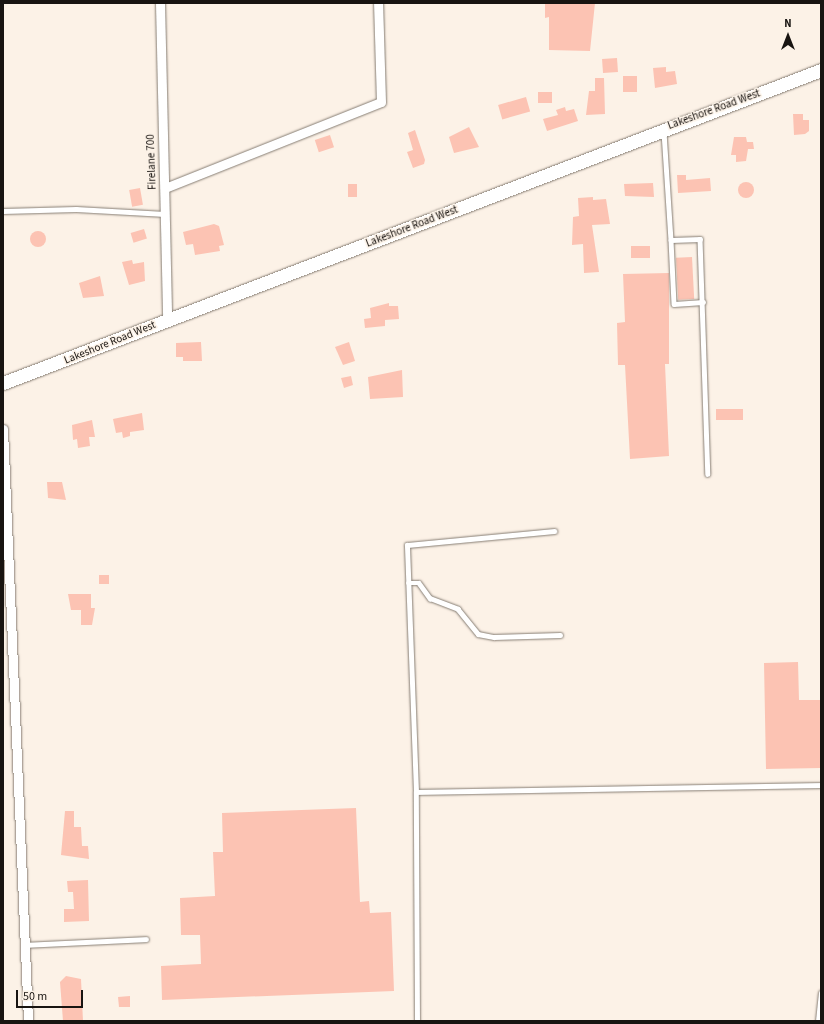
<!DOCTYPE html>
<style>
body{margin:0}
#map{position:relative;width:824px;height:1024px;overflow:hidden;background:#fcf2e7;font-family:"Source Sans 3",sans-serif}
div>[style]{position:absolute}
.building>*{inset:0;background:#fcc3b3;transform-origin:0 0}
.round{border-radius:50%}
.roads{filter:drop-shadow(0 0 1px #867d73) drop-shadow(0 0 1px #867d73)}
.lane>*{height:4.5px;margin:-2.25px;padding:0 2.25px;transform-origin:2.25px;border-radius:2.25px;background:#fff}
.street>*{height:9px;margin:-4.5px;padding:0 4.5px;transform-origin:4.5px;border-radius:4.5px;background:#fff}
.secondary>*{height:13px;margin:-6.5px;padding:0 6.5px;transform-origin:6.5px;border-radius:6.5px;background:#fff}
span{translate:-50% -50%;white-space:nowrap;text-align:center;line-height:1.15;-webkit-text-stroke:3px #fcf2e7;paint-order:stroke}
.street-label{font-size:11px;color:#181411}
.frame{position:absolute;inset:0;border:4px solid #181411;pointer-events:none}
.north{position:absolute;left:768px;top:16px;width:40px;height:40px;-webkit-text-stroke:3px #fcf2e7;paint-order:stroke;rotate:0deg;font-size:11px;font-weight:700;line-height:16px;text-align:center;color:#181411}
.north::after{content:'';display:block;margin:auto;width:14px;height:18px;background:#181411;clip-path:polygon(50% 0,100% 100%,50% 72%,0 100%)}
.scale{position:absolute;left:16px;top:990px;width:67px;height:18px;box-sizing:border-box;border:2px solid #181411;border-top:0;padding-left:5px;font-size:12px;line-height:14px;white-space:nowrap;color:#181411;-webkit-text-stroke:3px #fcf2e7;paint-order:stroke}
</style>
<div id="map">
<div class="building">
<div style="clip-path:polygon(545px 3px,595px 3px,590px 51px,549px 50px,549px 17px,545px 18px)"></div>
<div style="left:617px;top:58px;width:14px;height:15px;rotate:86deg"></div>
<div style="clip-path:polygon(666px 67px,666px 72px,675px 71px,677px 84px,655px 88px,653px 68px)"></div>
<div style="left:623px;top:76px;width:14px;height:16px"></div>
<div style="clip-path:polygon(595px 78px,604px 78px,605px 114px,586px 115px,589px 91px,595px 91px)"></div>
<div style="left:538px;top:92px;width:14px;height:11px"></div>
<div style="left:526px;top:97px;width:15px;height:29px;rotate:74deg"></div>
<div style="clip-path:polygon(565px 107px,566px 111px,574px 109px,578px 121px,547px 131px,543px 119px,558px 115px,556px 110px)"></div>
<div style="clip-path:polygon(793px 114px,803px 114px,803px 120px,809px 120px,809px 131px,805px 134px,794px 135px)"></div>
<div style="clip-path:polygon(469px 127px,479px 147px,454px 153px,449px 137px)"></div>
<div style="clip-path:polygon(415px 130px,425px 160px,424px 164px,413px 168px,407px 152px,413px 150px,408px 133px)"></div>
<div style="left:330px;top:135px;width:13px;height:16px;rotate:72deg"></div>
<div style="clip-path:polygon(734px 137px,746px 137px,747px 142px,753px 142px,754px 149px,748px 149px,746px 161px,736px 162px,736px 155px,731px 155px)"></div>
<div style="clip-path:polygon(677px 175px,686px 175px,686px 180px,710px 178px,711px 191px,678px 193px)"></div>
<div class="round" style="left:738px;top:182px;width:16px;height:16px"></div>
<div style="clip-path:polygon(653px 183px,654px 197px,625px 196px,624px 184px)"></div>
<div style="left:348px;top:184px;width:9px;height:13px"></div>
<div style="left:140px;top:188px;width:17px;height:11px;rotate:80deg"></div>
<div style="clip-path:polygon(593px 197px,593px 200px,606px 199px,610px 224px,592px 225px,599px 272px,584px 273px,583px 244px,572px 245px,573px 217px,579px 216px,578px 198px)"></div>
<div style="clip-path:polygon(214px 224px,219px 226px,224px 245px,219px 246px,220px 251px,195px 255px,193px 244px,186px 245px,183px 232px)"></div>
<div style="left:144px;top:229px;width:10px;height:14px;rotate:73deg"></div>
<div class="round" style="left:30px;top:231px;width:16px;height:16px"></div>
<div style="left:631px;top:246px;width:19px;height:12px"></div>
<div style="left:692px;top:257px;width:42px;height:16px;rotate:87deg"></div>
<div style="clip-path:polygon(132px 260px,133px 264px,144px 262px,145px 281px,129px 285px,122px 262px)"></div>
<div style="clip-path:polygon(669px 273px,669px 364px,665px 364px,669px 456px,630px 459px,625px 365px,618px 365px,617px 323px,625px 322px,623px 274px)"></div>
<div style="clip-path:polygon(100px 276px,104px 296px,83px 298px,79px 283px)"></div>
<div style="clip-path:polygon(389px 303px,389px 306px,398px 306px,399px 319px,385px 320px,385px 326px,365px 328px,364px 319px,371px 318px,370px 308px)"></div>
<div style="clip-path:polygon(201px 342px,202px 361px,183px 361px,183px 357px,176px 357px,176px 343px)"></div>
<div style="clip-path:polygon(349px 342px,355px 361px,343px 365px,335px 347px)"></div>
<div style="clip-path:polygon(402px 370px,403px 397px,370px 399px,368px 377px)"></div>
<div style="clip-path:polygon(351px 376px,353px 385px,344px 388px,341px 378px)"></div>
<div style="left:716px;top:409px;width:27px;height:11px"></div>
<div style="clip-path:polygon(142px 413px,144px 430px,130px 432px,130px 436px,123px 438px,122px 432px,116px 433px,113px 419px)"></div>
<div style="clip-path:polygon(92px 420px,95px 437px,89px 437px,90px 446px,78px 448px,77px 439px,73px 440px,72px 425px)"></div>
<div style="clip-path:polygon(47px 482px,62px 482px,66px 500px,48px 498px)"></div>
<div style="left:99px;top:575px;width:10px;height:9px"></div>
<div style="clip-path:polygon(68px 594px,91px 594px,91px 608px,95px 608px,92px 625px,81px 625px,81px 610px,71px 610px)"></div>
<div style="clip-path:polygon(798px 662px,799px 700px,821px 700px,821px 768px,766px 769px,764px 663px)"></div>
<div style="clip-path:polygon(356px 808px,360px 902px,369px 901px,370px 913px,391px 912px,394px 991px,162px 1000px,161px 966px,201px 964px,200px 935px,181px 935px,180px 898px,215px 896px,213px 852px,223px 852px,222px 813px)"></div>
<div style="clip-path:polygon(65px 811px,74px 811px,74px 827px,81px 827px,82px 846px,88px 846px,89px 859px,61px 855px)"></div>
<div style="clip-path:polygon(88px 880px,89px 921px,64px 922px,64px 909px,74px 909px,73px 892px,68px 892px,67px 881px)"></div>
<div style="clip-path:polygon(66px 976px,81px 979px,83px 1021px,63px 1021px,60px 982px)"></div>
<div style="clip-path:polygon(130px 996px,130px 1007px,119px 1007px,118px 997px)"></div>
</div>
<div class="roads">
<div class="lane">
<div style="left:664px;top:132px;width:108px;rotate:86.3deg"></div>
<div style="left:671px;top:240px;width:29px;rotate:-2deg"></div>
<div style="left:700px;top:239px;width:235px;rotate:88.1deg"></div>
<div style="left:3px;top:211px;width:73px;rotate:-1.6deg"></div>
<div style="left:76px;top:209px;width:89px;rotate:3.2deg"></div>
<div style="left:671px;top:240px;width:64px;rotate:87.3deg"></div>
<div style="left:674px;top:304px;width:29px;rotate:-4deg"></div>
<div style="left:408px;top:583px;width:11px"></div>
<div style="left:419px;top:583px;width:19px;rotate:54deg"></div>
<div style="left:430px;top:598px;width:30px;rotate:21deg"></div>
<div style="left:458px;top:609px;width:32px;rotate:51deg"></div>
<div style="left:478px;top:634px;width:16px;rotate:11deg"></div>
<div style="left:494px;top:637px;width:66px;rotate:-1.7deg"></div>
<div style="left:416px;top:792px;width:247px;rotate:-92.1deg"></div>
<div style="left:407px;top:545px;width:148px;rotate:-5.4deg"></div>
<div style="left:25px;top:945px;width:121px;rotate:-2.8deg"></div>
<div style="left:417px;top:1021px;width:229px;rotate:-90.3deg"></div>
<div style="left:416px;top:792px;width:405px;rotate:-1deg"></div>
<div style="left:818px;top:1021px;width:28px;rotate:-84deg"></div>
</div>
<div class="street">
<div style="left:160px;top:3px;width:317px;rotate:88.7deg"></div>
<div style="left:165px;top:188px;width:232px;rotate:-21.7deg"></div>
<div style="left:381px;top:102px;width:99px;rotate:-91.7deg"></div>
<div style="left:3px;top:429px;width:593px;rotate:87.58deg"></div>
</div>
<div class="secondary">
<div style="left:3px;top:383px;width:876px;rotate:-20.94deg"></div>
</div>
</div>
<div class="street-label">
<span style="left:714px;top:110px;rotate:-20deg">Lakeshore Road West</span>
<span style="left:152px;top:162px;rotate:-92deg">Firelane 700</span>
<span style="left:412px;top:227px;rotate:-21deg">Lakeshore Road West</span>
<span style="left:110px;top:343px;rotate:-22deg">Lakeshore Road West</span>
</div>
<div class="frame"></div>
<div class="north">N</div>
<div class="scale">50 m</div>
</div>
